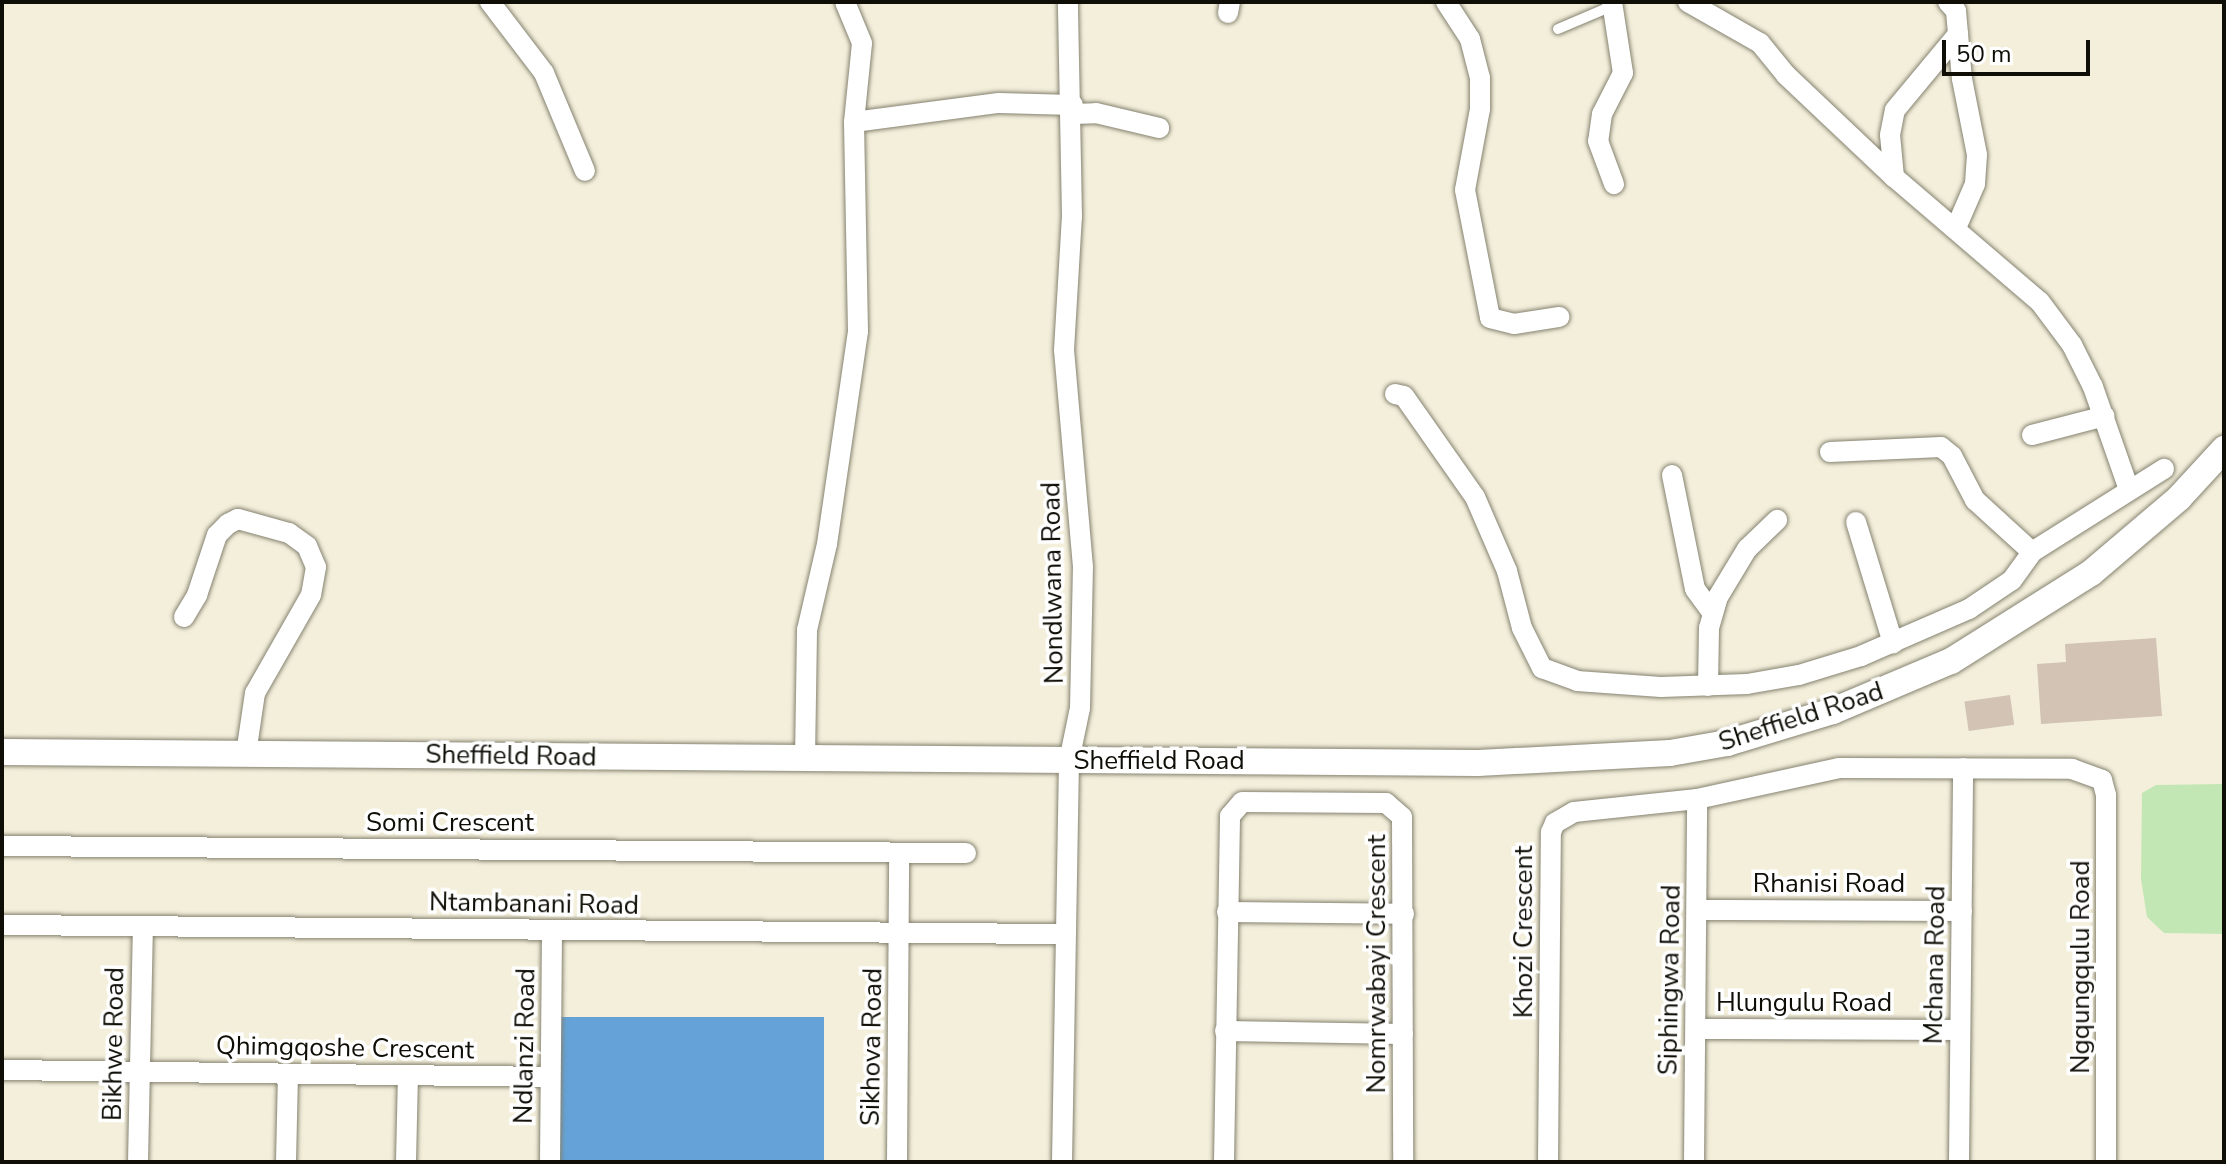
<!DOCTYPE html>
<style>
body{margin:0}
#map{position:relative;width:2226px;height:1164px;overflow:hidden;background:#f3efdb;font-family:"Nunito Sans",sans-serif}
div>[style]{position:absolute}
.green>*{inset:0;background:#c3e7b4}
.water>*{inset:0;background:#64a2d7;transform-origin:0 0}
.building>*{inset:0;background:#d2c3b4;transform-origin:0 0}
.roads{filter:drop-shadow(0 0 2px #858270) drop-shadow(0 0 2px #858270)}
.service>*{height:10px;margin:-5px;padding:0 5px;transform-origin:5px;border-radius:5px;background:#fff}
.minor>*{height:20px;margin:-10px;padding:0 10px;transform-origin:10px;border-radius:10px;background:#fff}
.tertiary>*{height:26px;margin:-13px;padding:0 13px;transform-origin:13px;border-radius:13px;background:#fff}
span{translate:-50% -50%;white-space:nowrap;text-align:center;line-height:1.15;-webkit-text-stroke:7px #fff;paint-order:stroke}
.street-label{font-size:26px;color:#0e0d06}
.frame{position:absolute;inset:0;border:4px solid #0e0d06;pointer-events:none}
.scale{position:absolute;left:1942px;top:40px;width:148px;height:36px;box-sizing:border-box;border:4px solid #0e0d06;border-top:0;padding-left:10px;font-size:24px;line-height:28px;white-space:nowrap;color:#0e0d06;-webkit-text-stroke:6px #fff;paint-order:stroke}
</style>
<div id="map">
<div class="green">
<div style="clip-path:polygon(2224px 784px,2224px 934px,2164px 933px,2147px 917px,2141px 879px,2142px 793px,2156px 785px)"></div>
</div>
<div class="water">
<div style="left:560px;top:1017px;width:264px;height:145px"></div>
</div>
<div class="building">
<div style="clip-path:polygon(2156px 638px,2162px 716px,2041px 724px,2037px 664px,2066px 662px,2065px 644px)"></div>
<div style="left:2010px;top:695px;width:30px;height:46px;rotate:82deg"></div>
</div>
<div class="roads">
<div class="service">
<div style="left:1558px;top:29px;width:59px;rotate:-23.1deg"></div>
</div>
<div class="minor">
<div style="left:490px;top:2px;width:89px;rotate:52.7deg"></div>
<div style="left:544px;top:73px;width:106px;rotate:67.3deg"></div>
<div style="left:1446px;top:2px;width:44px;rotate:57deg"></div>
<div style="left:1470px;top:39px;width:40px;rotate:75.6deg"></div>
<div style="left:1480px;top:78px;width:31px;rotate:90deg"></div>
<div style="left:1480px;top:109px;width:82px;rotate:100.5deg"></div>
<div style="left:1465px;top:190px;width:130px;rotate:78.9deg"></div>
<div style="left:1490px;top:318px;width:25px;rotate:14deg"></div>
<div style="left:1514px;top:324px;width:46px;rotate:-8.8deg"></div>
<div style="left:1612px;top:2px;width:72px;rotate:81.2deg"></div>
<div style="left:1623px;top:73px;width:46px;rotate:117.1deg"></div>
<div style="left:1602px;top:114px;width:27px;rotate:98deg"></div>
<div style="left:1598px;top:141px;width:46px;rotate:69.6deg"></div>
<div style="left:1688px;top:2px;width:83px;rotate:29.7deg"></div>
<div style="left:1760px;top:43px;width:41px;rotate:50.9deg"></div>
<div style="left:1786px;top:75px;width:149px;rotate:43.4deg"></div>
<div style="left:1894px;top:177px;width:192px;rotate:40.6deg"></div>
<div style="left:2040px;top:302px;width:54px;rotate:53.3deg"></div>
<div style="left:2072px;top:345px;width:47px;rotate:63.4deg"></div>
<div style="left:2093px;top:387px;width:106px;rotate:70.7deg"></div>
<div style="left:1948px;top:2px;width:12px;rotate:48deg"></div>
<div style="left:1956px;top:11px;width:68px;rotate:85deg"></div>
<div style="left:1962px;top:79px;width:77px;rotate:78.8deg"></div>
<div style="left:1977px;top:155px;width:29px;rotate:94deg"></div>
<div style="left:1975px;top:184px;width:48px;rotate:113.4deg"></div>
<div style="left:1228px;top:13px;width:11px;rotate:-80deg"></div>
<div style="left:1072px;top:114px;width:24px;rotate:-2deg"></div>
<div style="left:1096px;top:113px;width:65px;rotate:13.4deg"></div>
<div style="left:854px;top:122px;width:146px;rotate:-7.5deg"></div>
<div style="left:999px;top:103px;width:74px;rotate:1.5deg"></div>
<div style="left:1894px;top:177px;width:42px;rotate:-95.4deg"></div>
<div style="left:1890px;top:135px;width:25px;rotate:-79deg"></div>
<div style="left:1895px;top:110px;width:99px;rotate:-50.3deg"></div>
<div style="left:1395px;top:394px;width:9px;rotate:13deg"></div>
<div style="left:1404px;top:396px;width:123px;rotate:54.9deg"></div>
<div style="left:1475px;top:497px;width:81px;rotate:66.6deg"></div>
<div style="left:1507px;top:571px;width:59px;rotate:75.3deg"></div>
<div style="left:1522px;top:628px;width:45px;rotate:63.4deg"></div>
<div style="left:1542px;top:668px;width:37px;rotate:20deg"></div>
<div style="left:1577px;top:681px;width:84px;rotate:4.1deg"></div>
<div style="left:1661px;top:687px;width:86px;rotate:-2deg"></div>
<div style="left:1747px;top:684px;width:53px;rotate:-9.8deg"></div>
<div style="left:1799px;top:675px;width:65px;rotate:-17deg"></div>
<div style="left:1861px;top:656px;width:118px;rotate:-23.5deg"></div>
<div style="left:1969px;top:609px;width:52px;rotate:-34deg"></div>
<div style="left:2012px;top:580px;width:34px;rotate:-54deg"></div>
<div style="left:2032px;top:552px;width:156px;rotate:-32.2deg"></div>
<div style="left:2032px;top:435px;width:75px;rotate:-14.6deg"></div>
<div style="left:1830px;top:452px;width:111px;rotate:-2.6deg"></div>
<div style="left:1941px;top:447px;width:14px;rotate:39deg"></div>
<div style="left:1952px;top:456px;width:50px;rotate:62.4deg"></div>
<div style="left:1975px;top:500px;width:77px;rotate:42.4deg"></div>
<div style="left:1672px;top:475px;width:116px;rotate:78.6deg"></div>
<div style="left:1695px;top:589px;width:29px;rotate:54deg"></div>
<div style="left:1856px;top:522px;width:127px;rotate:73deg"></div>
<div style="left:184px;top:617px;width:26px;rotate:-59deg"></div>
<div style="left:197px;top:595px;width:63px;rotate:-71.6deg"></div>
<div style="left:217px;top:535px;width:16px;rotate:-45deg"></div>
<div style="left:228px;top:524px;width:11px;rotate:-27deg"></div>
<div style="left:238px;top:519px;width:53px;rotate:15.4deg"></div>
<div style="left:289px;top:533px;width:22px;rotate:36deg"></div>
<div style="left:307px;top:546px;width:23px;rotate:67deg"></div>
<div style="left:316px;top:567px;width:28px;rotate:100deg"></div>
<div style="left:311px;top:595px;width:113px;rotate:119.7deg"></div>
<div style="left:255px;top:693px;width:62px;rotate:98.4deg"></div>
<div style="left:1708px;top:686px;width:58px;rotate:-89deg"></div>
<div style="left:1709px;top:628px;width:32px;rotate:-74deg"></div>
<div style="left:1718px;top:597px;width:56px;rotate:-58.9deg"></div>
<div style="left:1747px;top:549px;width:42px;rotate:-44deg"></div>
<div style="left:805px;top:759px;width:129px;rotate:-89.1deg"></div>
<div style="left:807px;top:630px;width:88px;rotate:-76.9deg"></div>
<div style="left:827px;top:544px;width:215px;rotate:-81.7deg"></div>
<div style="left:858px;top:331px;width:209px;rotate:-91.1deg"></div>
<div style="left:854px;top:122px;width:79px;rotate:-84.2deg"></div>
<div style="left:862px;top:43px;width:44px;rotate:-112.5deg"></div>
<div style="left:2px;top:846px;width:964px;rotate:0.42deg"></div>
<div style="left:1697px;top:910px;width:265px;rotate:0.2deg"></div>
<div style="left:1227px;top:912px;width:177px;rotate:0.6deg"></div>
<div style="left:2px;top:925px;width:1063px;rotate:0.49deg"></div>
<div style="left:1696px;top:1029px;width:264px;rotate:0.2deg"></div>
<div style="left:1225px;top:1031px;width:178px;rotate:1deg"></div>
<div style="left:2px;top:1070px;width:548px;rotate:0.73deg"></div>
<div style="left:138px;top:1162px;width:235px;rotate:-88.8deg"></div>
<div style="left:286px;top:1162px;width:87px;rotate:-88.7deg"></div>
<div style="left:406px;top:1162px;width:87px;rotate:-88.7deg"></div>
<div style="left:550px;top:1162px;width:232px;rotate:-89.5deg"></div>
<div style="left:897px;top:1162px;width:309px;rotate:-89.6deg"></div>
<div style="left:1062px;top:1162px;width:401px;rotate:-89deg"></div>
<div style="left:1069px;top:761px;width:54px;rotate:-78.3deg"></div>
<div style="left:1080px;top:708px;width:141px;rotate:-88.8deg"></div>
<div style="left:1083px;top:567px;width:218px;rotate:-95deg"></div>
<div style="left:1064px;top:350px;width:133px;rotate:-86.6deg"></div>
<div style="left:1072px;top:217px;width:215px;rotate:-91.1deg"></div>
<div style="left:1224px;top:1162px;width:346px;rotate:-89deg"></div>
<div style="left:1230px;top:816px;width:18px;rotate:-49deg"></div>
<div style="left:1242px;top:802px;width:144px;rotate:0.4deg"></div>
<div style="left:1386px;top:803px;width:21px;rotate:41deg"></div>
<div style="left:1402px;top:817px;width:345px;rotate:89.8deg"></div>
<div style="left:1548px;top:1162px;width:330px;rotate:-89.5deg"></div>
<div style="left:1551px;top:832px;width:10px;rotate:-66deg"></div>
<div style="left:1555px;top:823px;width:22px;rotate:-30deg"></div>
<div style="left:1574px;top:812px;width:124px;rotate:-6deg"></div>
<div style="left:1697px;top:799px;width:145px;rotate:-12.3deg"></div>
<div style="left:1839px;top:768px;width:233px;rotate:0.2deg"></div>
<div style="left:2072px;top:769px;width:32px;rotate:20deg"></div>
<div style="left:2102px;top:780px;width:16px;rotate:75deg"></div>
<div style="left:2106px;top:795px;width:367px;rotate:90deg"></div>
<div style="left:1694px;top:1162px;width:363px;rotate:-89.5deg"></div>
<div style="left:1959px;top:1162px;width:394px;rotate:-89.4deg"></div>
</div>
<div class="tertiary">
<div style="left:2px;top:752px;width:1476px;rotate:0.43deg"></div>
<div style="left:1478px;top:763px;width:192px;rotate:-3deg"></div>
<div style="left:1670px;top:753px;width:58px;rotate:-10deg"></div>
<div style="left:1727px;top:743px;width:111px;rotate:-16.8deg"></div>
<div style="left:1833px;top:711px;width:128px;rotate:-23deg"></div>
<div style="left:1951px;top:661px;width:165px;rotate:-32.2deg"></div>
<div style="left:2091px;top:573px;width:116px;rotate:-40.4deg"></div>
<div style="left:2179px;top:498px;width:67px;rotate:-47.4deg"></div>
</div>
</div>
<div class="street-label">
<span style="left:1053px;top:583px;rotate:-91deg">Nondlwana Road</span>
<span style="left:1801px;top:717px;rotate:-18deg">Sheffield Road</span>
<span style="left:511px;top:756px;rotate:1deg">Sheffield Road</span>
<span style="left:1159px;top:761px">Sheffield Road</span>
<span style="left:450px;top:823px">Somi Crescent</span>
<span style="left:1829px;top:884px">Rhanisi Road</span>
<span style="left:534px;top:904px;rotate:1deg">Ntambanani Road</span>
<span style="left:1524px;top:932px;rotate:-90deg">Khozi Crescent</span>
<span style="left:1377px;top:964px;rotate:-90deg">Nomrwabayi Crescent</span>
<span style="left:1935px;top:965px;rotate:-89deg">Mchana Road</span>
<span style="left:2081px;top:967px;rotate:-90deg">Ngqungqulu Road</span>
<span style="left:1670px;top:980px;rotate:-89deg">Siphingwa Road</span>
<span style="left:1804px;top:1003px">Hlungulu Road</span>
<span style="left:114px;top:1044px;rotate:-89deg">Bikhwe Road</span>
<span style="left:525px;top:1046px;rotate:-89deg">Ndlanzi Road</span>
<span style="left:872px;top:1047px;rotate:-89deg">Sikhova Road</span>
<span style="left:345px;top:1048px;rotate:1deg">Qhimgqoshe Crescent</span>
</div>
<div class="frame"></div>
<div class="scale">50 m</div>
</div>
